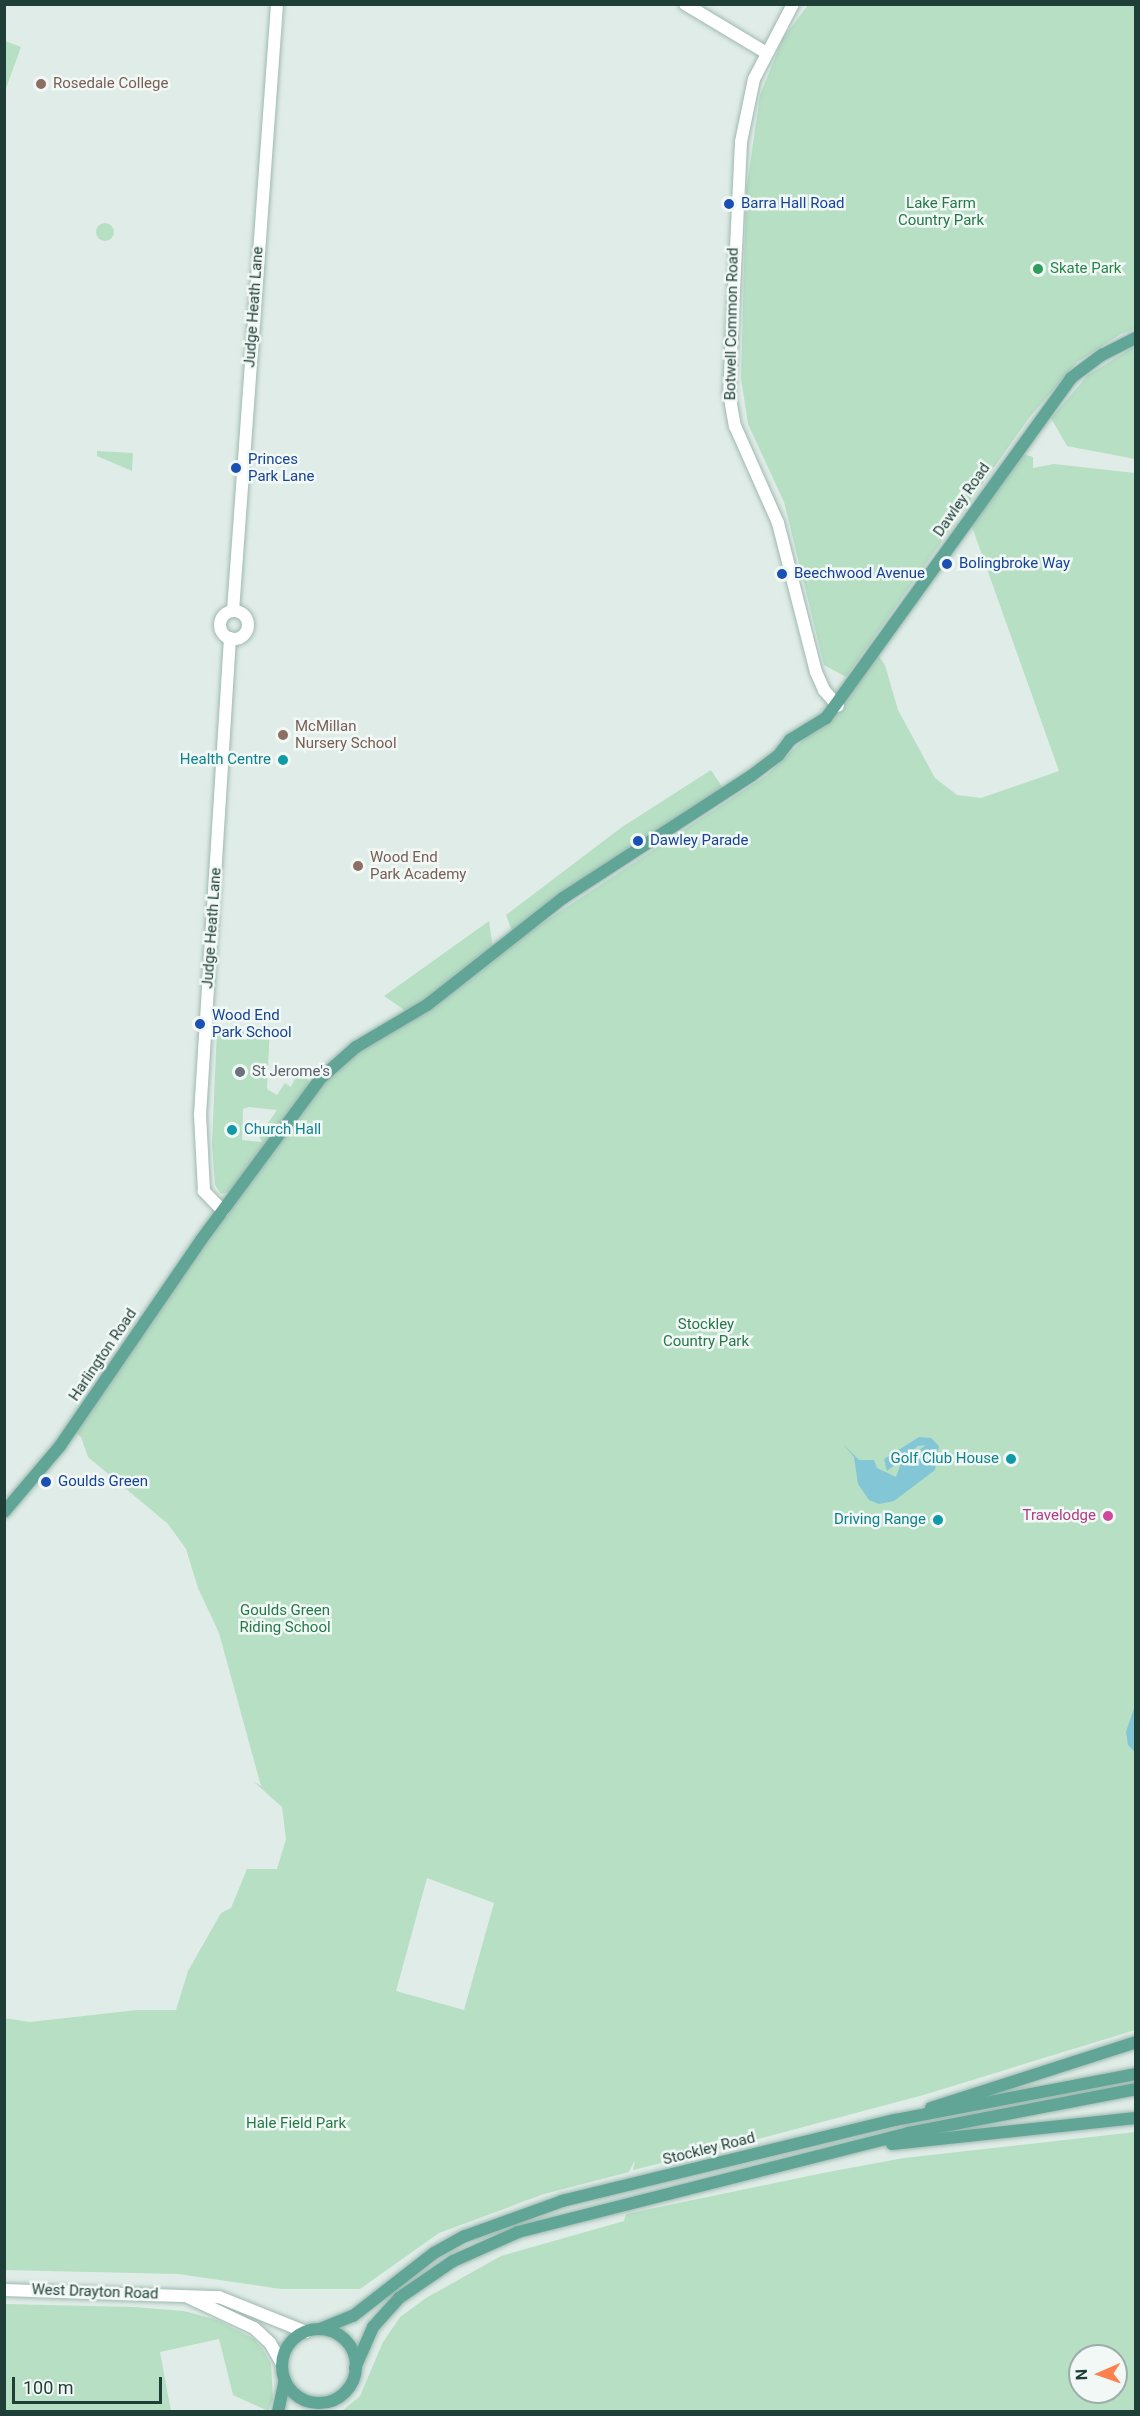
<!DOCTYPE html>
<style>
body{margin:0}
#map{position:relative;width:1140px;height:2416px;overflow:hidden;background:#e0ece7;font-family:Roboto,sans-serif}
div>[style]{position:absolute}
.green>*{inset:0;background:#b7dfc4}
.round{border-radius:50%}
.water>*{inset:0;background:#83c6d6}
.roads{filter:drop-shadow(0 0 2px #9db9b0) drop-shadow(0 0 2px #9db9b0)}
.secondary>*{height:12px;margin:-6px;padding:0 6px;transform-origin:6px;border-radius:6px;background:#fff}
.secondary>.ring{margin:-6px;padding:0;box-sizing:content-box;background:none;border:12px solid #fff;border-radius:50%}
.primary>*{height:12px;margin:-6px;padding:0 6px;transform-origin:6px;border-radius:6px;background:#61a597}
.primary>.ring{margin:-6px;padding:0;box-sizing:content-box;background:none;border:12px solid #61a597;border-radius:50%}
.dots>*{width:16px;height:16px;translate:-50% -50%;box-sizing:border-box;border:3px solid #f1f8f5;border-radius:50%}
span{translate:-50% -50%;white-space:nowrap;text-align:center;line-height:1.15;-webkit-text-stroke:5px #f1f8f5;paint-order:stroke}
.education-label{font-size:15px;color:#785e54}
.left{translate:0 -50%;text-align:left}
.park-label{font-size:15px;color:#267849}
.transit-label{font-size:15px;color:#164399}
.leisure-label{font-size:15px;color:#27864d}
.street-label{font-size:15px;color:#1f3e37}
.culture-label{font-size:15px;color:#0d838f}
.right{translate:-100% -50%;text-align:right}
.worship-label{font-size:15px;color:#5b616d}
.hotel-label{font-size:15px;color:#b23c85}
.frame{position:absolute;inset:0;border:6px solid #1f3e37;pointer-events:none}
.north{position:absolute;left:1068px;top:2344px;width:60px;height:60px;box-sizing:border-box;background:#f1f8f5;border:2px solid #9daea9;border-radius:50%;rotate:268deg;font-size:16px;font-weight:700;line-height:24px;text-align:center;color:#1f3e37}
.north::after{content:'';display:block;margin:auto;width:21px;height:27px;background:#fd804e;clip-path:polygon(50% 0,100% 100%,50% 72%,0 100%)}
.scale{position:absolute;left:12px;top:2377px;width:150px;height:27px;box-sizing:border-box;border:3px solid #1f3e37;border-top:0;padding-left:8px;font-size:18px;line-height:21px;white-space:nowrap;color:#1f3e37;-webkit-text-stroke:4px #f1f8f5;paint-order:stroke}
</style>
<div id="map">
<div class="green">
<div style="clip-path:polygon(808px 5px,1135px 5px,1135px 329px,1121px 334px,1077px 362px,1029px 418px,846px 677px,824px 665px,784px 502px,748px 424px,741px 378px,746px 192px,760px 95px,783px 38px)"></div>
<div style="clip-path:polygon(5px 41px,21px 47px,5px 91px,4px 41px)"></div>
<div class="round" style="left:96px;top:223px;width:18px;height:18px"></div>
<div style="clip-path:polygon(1135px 346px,1135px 459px,1067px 446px,1051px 418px,1088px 375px)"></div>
<div style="clip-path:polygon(97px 451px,133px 453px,132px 471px,97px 456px)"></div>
<div style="clip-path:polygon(evenodd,1021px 453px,1033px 457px,1033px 468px,1054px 464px,1135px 473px,1135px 2030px,927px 2094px,762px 2138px,633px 2170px,635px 2160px,629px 2172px,544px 2194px,439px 2233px,360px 2289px,281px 2289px,178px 2274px,5px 2270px,4px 2018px,30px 2022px,137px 2010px,176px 2010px,188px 1971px,221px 1913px,231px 1908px,247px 1869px,277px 1869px,286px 1839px,282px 1807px,253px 1781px,261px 1786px,219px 1633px,198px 1588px,186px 1549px,168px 1524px,88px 1457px,81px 1437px,71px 1428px,321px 1078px,509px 945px,767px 775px,826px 718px,876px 652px,885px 665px,898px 710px,935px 778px,957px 795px,981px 798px,1059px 771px,971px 524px,1021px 453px,427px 1878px,494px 1903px,464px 2010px,396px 1991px,427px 1878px)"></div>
<div style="clip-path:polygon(711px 770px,726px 793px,512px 931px,506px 915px,622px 827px)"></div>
<div style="clip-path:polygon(489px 921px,493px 948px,445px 986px,406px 1011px,384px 996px)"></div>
<div style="clip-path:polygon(evenodd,270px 1026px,267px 1089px,277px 1095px,285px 1083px,291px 1087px,297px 1074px,306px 1076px,309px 1083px,229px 1192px,221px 1194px,215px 1185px,212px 1144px,217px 1029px,270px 1026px,249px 1107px,277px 1110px,259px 1136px,262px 1142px,242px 1140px,243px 1109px,249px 1107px)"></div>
<div style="clip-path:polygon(evenodd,1135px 2132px,1135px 2411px,342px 2411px,360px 2396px,383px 2342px,400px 2317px,426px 2298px,501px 2256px,624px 2221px,626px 2214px,823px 2173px,904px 2158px,1135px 2132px,1080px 2356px,1116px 2356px,1116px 2392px,1080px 2392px,1080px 2356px)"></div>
<div style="clip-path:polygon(5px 2304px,134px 2307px,184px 2311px,217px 2320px,254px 2339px,264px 2351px,271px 2364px,273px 2399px,268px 2411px,233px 2395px,219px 2339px,160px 2352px,171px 2411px,5px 2411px)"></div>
</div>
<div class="water">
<div style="clip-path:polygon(919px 1437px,931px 1438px,939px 1446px,935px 1470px,894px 1501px,879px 1504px,869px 1500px,858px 1484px,854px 1457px,843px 1444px,859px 1460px,874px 1460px,877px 1468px,896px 1477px,901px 1463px,926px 1445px,918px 1446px,887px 1471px,884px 1459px)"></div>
<div style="clip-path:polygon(1135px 1705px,1136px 1752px,1135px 1752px,1128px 1745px,1126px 1732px)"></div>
</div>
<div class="roads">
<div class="secondary">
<div style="left:685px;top:4px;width:93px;rotate:31deg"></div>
<div style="left:793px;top:4px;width:85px;rotate:117.5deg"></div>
<div style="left:754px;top:79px;width:64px;rotate:101.7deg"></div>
<div style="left:741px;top:142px;width:251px;rotate:92.7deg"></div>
<div style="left:729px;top:393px;width:34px;rotate:80deg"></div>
<div style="left:735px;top:426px;width:106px;rotate:66.1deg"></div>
<div style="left:778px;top:523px;width:154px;rotate:75.7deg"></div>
<div style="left:816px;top:672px;width:20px;rotate:66deg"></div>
<div style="left:824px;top:690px;width:21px;rotate:49deg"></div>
<div style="left:233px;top:611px;width:609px;rotate:-85.85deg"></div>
<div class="ring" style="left:220px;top:611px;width:16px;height:16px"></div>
<div style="left:223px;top:1211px;width:28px;rotate:-134deg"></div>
<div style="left:204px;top:1191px;width:76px;rotate:-93deg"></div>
<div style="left:200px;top:1115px;width:478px;rotate:-86.4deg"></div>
<div style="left:4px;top:2290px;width:215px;rotate:1.9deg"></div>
<div style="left:219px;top:2297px;width:94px;rotate:21.9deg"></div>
<div style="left:188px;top:2297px;width:73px;rotate:25.2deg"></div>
<div style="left:254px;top:2328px;width:22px;rotate:43deg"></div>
<div style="left:270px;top:2343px;width:24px;rotate:60deg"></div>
</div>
<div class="primary">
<div style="left:4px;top:1512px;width:87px;rotate:-49.7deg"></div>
<div style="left:60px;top:1446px;width:250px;rotate:-55.6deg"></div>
<div style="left:201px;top:1240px;width:202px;rotate:-53.5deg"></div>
<div style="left:321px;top:1078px;width:47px;rotate:-41.5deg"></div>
<div style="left:356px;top:1047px;width:82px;rotate:-30.6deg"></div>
<div style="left:427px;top:1005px;width:173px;rotate:-38.2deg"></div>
<div style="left:563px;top:898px;width:224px;rotate:-33deg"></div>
<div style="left:751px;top:776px;width:34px;rotate:-37deg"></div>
<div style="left:778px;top:756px;width:20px;rotate:-53deg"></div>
<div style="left:790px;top:740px;width:42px;rotate:-31.4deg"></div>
<div style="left:826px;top:718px;width:419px;rotate:-54.2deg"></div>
<div style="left:1071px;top:378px;width:39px;rotate:-37deg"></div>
<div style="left:1102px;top:355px;width:38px;rotate:-27deg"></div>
<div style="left:931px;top:2108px;width:215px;rotate:-17.8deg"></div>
<div style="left:892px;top:2144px;width:245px;rotate:-6.1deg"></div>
<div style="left:320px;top:2329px;width:35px;rotate:-22deg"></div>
<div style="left:353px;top:2316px;width:103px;rotate:-37.9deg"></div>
<div style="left:434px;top:2253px;width:35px;rotate:-29deg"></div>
<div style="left:465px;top:2236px;width:103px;rotate:-19.8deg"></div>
<div style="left:562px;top:2201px;width:343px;rotate:-13.7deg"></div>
<div style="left:895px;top:2120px;width:245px;rotate:-10.8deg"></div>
<div class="ring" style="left:282px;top:2329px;width:62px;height:62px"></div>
<div style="left:355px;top:2368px;width:45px;rotate:-66.3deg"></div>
<div style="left:373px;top:2327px;width:39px;rotate:-48deg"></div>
<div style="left:399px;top:2298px;width:65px;rotate:-34.4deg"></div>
<div style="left:453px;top:2261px;width:71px;rotate:-24deg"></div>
<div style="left:518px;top:2232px;width:402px;rotate:-14.2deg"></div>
<div style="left:908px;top:2133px;width:232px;rotate:-10.9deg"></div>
<div style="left:278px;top:2412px;width:33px;rotate:-78deg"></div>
</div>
</div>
<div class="dots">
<div style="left:41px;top:84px;background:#8d6e63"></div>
<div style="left:729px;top:204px;background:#1a4fb4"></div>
<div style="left:1038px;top:269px;background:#2e9e5b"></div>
<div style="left:236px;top:468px;background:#1a4fb4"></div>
<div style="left:947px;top:564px;background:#1a4fb4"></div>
<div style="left:782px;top:574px;background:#1a4fb4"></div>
<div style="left:283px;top:735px;background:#8d6e63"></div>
<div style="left:283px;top:760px;background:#0f9aa8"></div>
<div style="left:638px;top:841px;background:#1a4fb4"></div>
<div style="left:358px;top:866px;background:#8d6e63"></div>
<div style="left:200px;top:1024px;background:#1a4fb4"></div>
<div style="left:240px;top:1072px;background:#6b7280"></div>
<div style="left:232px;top:1130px;background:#0f9aa8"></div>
<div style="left:1011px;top:1459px;background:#0f9aa8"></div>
<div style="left:46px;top:1482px;background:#1a4fb4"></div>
<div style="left:1108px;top:1516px;background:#d1479c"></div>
<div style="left:938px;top:1520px;background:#0f9aa8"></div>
</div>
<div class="education-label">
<span class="left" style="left:53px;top:84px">Rosedale College</span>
<span class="left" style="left:295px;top:735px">McMillan<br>Nursery School</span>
<span class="left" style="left:370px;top:866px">Wood End<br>Park Academy</span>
</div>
<div class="park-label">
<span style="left:941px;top:212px">Lake Farm<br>Country Park</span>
<span style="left:706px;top:1333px">Stockley<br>Country Park</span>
<span style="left:285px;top:1619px">Goulds Green<br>Riding School</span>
<span style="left:296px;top:2124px">Hale Field Park</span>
</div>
<div class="transit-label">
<span class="left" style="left:741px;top:204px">Barra Hall Road</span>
<span class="left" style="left:248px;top:468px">Princes<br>Park Lane</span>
<span class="left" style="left:959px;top:564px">Bolingbroke Way</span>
<span class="left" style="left:794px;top:574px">Beechwood Avenue</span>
<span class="left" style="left:650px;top:841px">Dawley Parade</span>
<span class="left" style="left:212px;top:1024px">Wood End<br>Park School</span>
<span class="left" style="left:58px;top:1482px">Goulds Green</span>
</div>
<div class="leisure-label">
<span class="left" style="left:1050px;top:269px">Skate Park</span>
</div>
<div class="street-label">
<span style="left:254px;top:307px;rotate:-86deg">Judge Heath Lane</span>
<span style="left:732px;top:324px;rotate:-89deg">Botwell Common Road</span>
<span style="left:962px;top:500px;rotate:-55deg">Dawley Road</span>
<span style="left:212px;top:928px;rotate:-86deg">Judge Heath Lane</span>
<span style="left:103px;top:1355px;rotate:-56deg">Harlington Road</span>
<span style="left:709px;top:2149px;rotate:-14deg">Stockley Road</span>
<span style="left:95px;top:2292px;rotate:2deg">West Drayton Road</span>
</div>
<div class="culture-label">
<span class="right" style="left:271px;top:760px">Health Centre</span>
<span class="left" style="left:244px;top:1130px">Church Hall</span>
<span class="right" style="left:999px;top:1459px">Golf Club House</span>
<span class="right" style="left:926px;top:1520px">Driving Range</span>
</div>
<div class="worship-label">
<span class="left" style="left:252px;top:1072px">St Jerome's</span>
</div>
<div class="hotel-label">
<span class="right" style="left:1096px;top:1516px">Travelodge</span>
</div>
<div class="frame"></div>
<div class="north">N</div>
<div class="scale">100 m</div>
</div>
